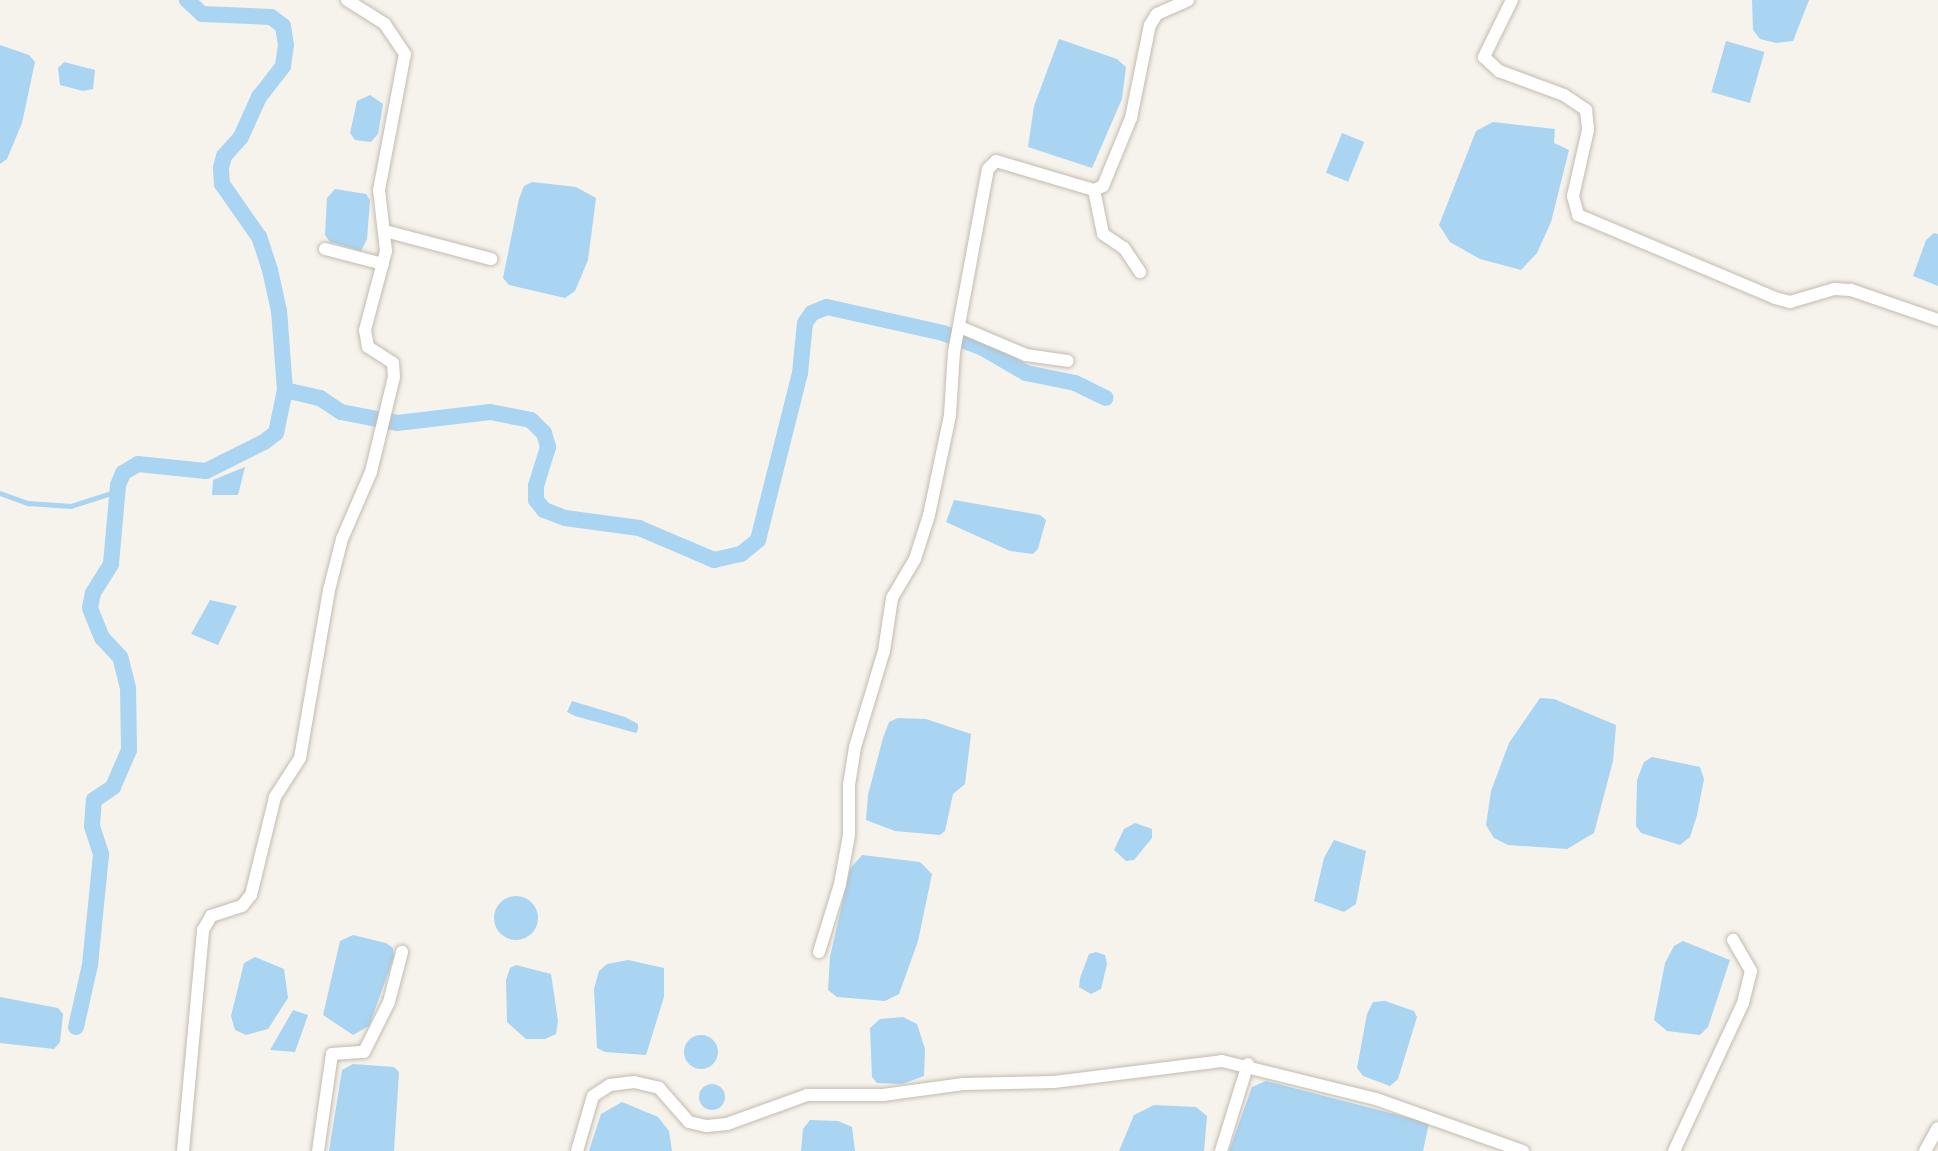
<!DOCTYPE html>
<style>
body{margin:0}
#map{position:relative;width:1938px;height:1151px;overflow:hidden;background:#f6f3ec;font-family:"Archivo Narrow",sans-serif}
div>[style]{position:absolute}
.water>*{inset:0;background:#a9d4f2;transform-origin:0 0}
.round{border-radius:50%}
.stream>*{height:4.5px;margin:-2.25px;padding:0 2.25px;transform-origin:2.25px;border-radius:2.25px;background:#a9d4f2}
.canal>*{height:16px;margin:-8px;padding:0 8px;transform-origin:8px;border-radius:8px;background:#a9d4f2}
.roads{filter:drop-shadow(0 0 2px #c2bbae) drop-shadow(0 0 2px #c2bbae)}
.street>*{height:12px;margin:-6px;padding:0 6px;transform-origin:6px;border-radius:6px;background:#fff}
span{translate:-50% -50%;white-space:nowrap;text-align:center;line-height:1.15;-webkit-text-stroke:5px #fff;paint-order:stroke}
</style>
<div id="map">
<div class="water">
<div style="clip-path:polygon(1752px 0,1809px 0,1793px 41px,1776px 43px,1760px 39px,1753px 30px)"></div>
<div style="clip-path:polygon(1059px 39px,1117px 59px,1126px 67px,1122px 99px,1092px 168px,1028px 147px,1034px 106px)"></div>
<div style="left:1726px;top:41px;width:40px;height:53px;rotate:16deg"></div>
<div style="clip-path:polygon(0 45px,29px 55px,35px 62px,22px 123px,7px 159px,0 164px)"></div>
<div style="clip-path:polygon(64px 62px,95px 70px,93px 89px,83px 91px,60px 85px,58px 68px)"></div>
<div style="clip-path:polygon(370px 95px,383px 104px,378px 134px,371px 142px,355px 140px,350px 133px,357px 101px)"></div>
<div style="clip-path:polygon(1493px 122px,1555px 129px,1554px 143px,1569px 150px,1551px 222px,1537px 253px,1521px 270px,1480px 259px,1450px 242px,1439px 225px,1476px 131px)"></div>
<div style="left:1342px;top:133px;width:24px;height:43px;rotate:22deg"></div>
<div style="clip-path:polygon(532px 182px,576px 187px,596px 198px,588px 260px,575px 291px,565px 298px,509px 285px,503px 278px,519px 199px,524px 186px)"></div>
<div style="clip-path:polygon(335px 189px,366px 194px,370px 200px,367px 239px,361px 251px,330px 242px,325px 235px,327px 198px)"></div>
<div style="clip-path:polygon(1934px 233px,1938px 234px,1938px 286px,1913px 276px,1926px 240px)"></div>
<div style="clip-path:polygon(245px 467px,238px 495px,212px 495px,213px 480px)"></div>
<div style="clip-path:polygon(954px 500px,1040px 515px,1046px 520px,1038px 549px,1033px 554px,1010px 551px,946px 522px)"></div>
<div style="clip-path:polygon(210px 600px,237px 606px,218px 645px,191px 634px)"></div>
<div style="clip-path:polygon(1540px 698px,1554px 699px,1616px 725px,1613px 761px,1594px 833px,1567px 849px,1508px 845px,1494px 838px,1486px 825px,1491px 791px,1509px 743px)"></div>
<div style="clip-path:polygon(572px 701px,625px 717px,638px 724px,638px 729px,636px 733px,575px 716px,567px 712px)"></div>
<div style="clip-path:polygon(898px 718px,926px 719px,971px 734px,965px 784px,953px 794px,945px 831px,940px 835px,895px 831px,866px 820px,868px 795px,883px 738px,889px 722px)"></div>
<div style="clip-path:polygon(1652px 757px,1700px 767px,1704px 779px,1697px 815px,1690px 837px,1680px 845px,1641px 833px,1636px 826px,1637px 780px,1644px 762px)"></div>
<div style="clip-path:polygon(1135px 823px,1152px 829px,1152px 838px,1134px 860px,1126px 861px,1114px 850px,1124px 829px)"></div>
<div style="clip-path:polygon(1334px 840px,1366px 851px,1356px 904px,1344px 912px,1314px 901px,1324px 858px)"></div>
<div style="clip-path:polygon(862px 855px,920px 862px,932px 874px,918px 941px,899px 994px,885px 1001px,837px 997px,828px 990px,830px 957px,850px 869px)"></div>
<div class="round" style="left:494px;top:896px;width:44px;height:44px"></div>
<div style="clip-path:polygon(353px 935px,386px 943px,393px 948px,394px 957px,369px 1026px,353px 1035px,323px 1015px,340px 941px)"></div>
<div style="clip-path:polygon(1683px 941px,1730px 960px,1708px 1027px,1700px 1035px,1667px 1031px,1654px 1020px,1665px 963px,1674px 946px)"></div>
<div style="clip-path:polygon(1096px 952px,1105px 955px,1107px 964px,1101px 989px,1091px 994px,1079px 987px,1080px 978px,1089px 954px)"></div>
<div style="clip-path:polygon(255px 957px,284px 969px,288px 998px,268px 1029px,246px 1035px,235px 1030px,231px 1016px,244px 963px)"></div>
<div style="clip-path:polygon(628px 960px,664px 968px,664px 997px,646px 1055px,605px 1052px,597px 1048px,594px 989px,599px 971px,607px 964px)"></div>
<div style="clip-path:polygon(516px 965px,551px 974px,558px 1021px,556px 1034px,545px 1039px,526px 1039px,507px 1022px,506px 980px,510px 968px)"></div>
<div style="clip-path:polygon(0 997px,58px 1008px,63px 1014px,60px 1042px,54px 1049px,0 1043px)"></div>
<div style="clip-path:polygon(1385px 1001px,1414px 1011px,1417px 1017px,1398px 1079px,1390px 1086px,1363px 1076px,1357px 1068px,1367px 1014px,1373px 1002px)"></div>
<div style="clip-path:polygon(293px 1010px,308px 1015px,295px 1052px,270px 1050px)"></div>
<div style="clip-path:polygon(903px 1017px,917px 1024px,925px 1049px,924px 1076px,902px 1084px,877px 1083px,872px 1077px,870px 1028px,880px 1019px)"></div>
<div class="round" style="left:684px;top:1035px;width:34px;height:34px"></div>
<div style="clip-path:polygon(353px 1064px,394px 1067px,399px 1072px,394px 1151px,329px 1151px,342px 1070px)"></div>
<div style="clip-path:polygon(1266px 1081px,1429px 1123px,1423px 1151px,1229px 1151px,1252px 1087px)"></div>
<div class="round" style="left:699px;top:1084px;width:26px;height:26px"></div>
<div style="clip-path:polygon(622px 1102px,658px 1117px,669px 1131px,672px 1151px,589px 1151px,601px 1114px)"></div>
<div style="clip-path:polygon(1154px 1105px,1196px 1107px,1207px 1116px,1204px 1151px,1119px 1151px,1134px 1115px)"></div>
<div style="clip-path:polygon(810px 1120px,838px 1121px,852px 1127px,855px 1151px,801px 1151px,803px 1129px)"></div>
</div>
<div class="stream">
<div style="left:0;top:493px;width:30px;rotate:20deg"></div>
<div style="left:28px;top:503px;width:43px;rotate:4deg"></div>
<div style="left:71px;top:506px;width:49px;rotate:-17.7deg"></div>
</div>
<div class="canal">
<div style="left:285px;top:390px;width:36px;rotate:13deg"></div>
<div style="left:320px;top:398px;width:25px;rotate:34deg"></div>
<div style="left:341px;top:412px;width:57px;rotate:11.1deg"></div>
<div style="left:397px;top:423px;width:94px;rotate:-6.7deg"></div>
<div style="left:490px;top:412px;width:42px;rotate:11deg"></div>
<div style="left:531px;top:420px;width:18px;rotate:45deg"></div>
<div style="left:544px;top:433px;width:15px;rotate:74deg"></div>
<div style="left:548px;top:447px;width:41px;rotate:107.1deg"></div>
<div style="left:536px;top:486px;width:14px;rotate:90deg"></div>
<div style="left:536px;top:500px;width:13px;rotate:51deg"></div>
<div style="left:544px;top:510px;width:22px;rotate:21deg"></div>
<div style="left:565px;top:518px;width:75px;rotate:7.7deg"></div>
<div style="left:639px;top:528px;width:82px;rotate:23.1deg"></div>
<div style="left:714px;top:560px;width:28px;rotate:-13deg"></div>
<div style="left:741px;top:554px;width:22px;rotate:-39deg"></div>
<div style="left:758px;top:540px;width:172px;rotate:-75.9deg"></div>
<div style="left:800px;top:373px;width:50px;rotate:-84.3deg"></div>
<div style="left:805px;top:323px;width:12px;rotate:-55deg"></div>
<div style="left:812px;top:313px;width:16px;rotate:-22deg"></div>
<div style="left:827px;top:307px;width:119px;rotate:12.6deg"></div>
<div style="left:943px;top:333px;width:43px;rotate:20.6deg"></div>
<div style="left:983px;top:348px;width:50px;rotate:30.2deg"></div>
<div style="left:1026px;top:373px;width:50px;rotate:11.5deg"></div>
<div style="left:1075px;top:383px;width:34px;rotate:26deg"></div>
<div style="left:76px;top:1027px;width:64px;rotate:-77.3deg"></div>
<div style="left:90px;top:965px;width:112px;rotate:-84.3deg"></div>
<div style="left:101px;top:854px;width:29px;rotate:-108deg"></div>
<div style="left:92px;top:826px;width:26px;rotate:-86deg"></div>
<div style="left:94px;top:800px;width:23px;rotate:-34deg"></div>
<div style="left:113px;top:787px;width:40px;rotate:-66.6deg"></div>
<div style="left:129px;top:750px;width:62px;rotate:-90.9deg"></div>
<div style="left:128px;top:688px;width:32px;rotate:-104deg"></div>
<div style="left:120px;top:657px;width:26px;rotate:-133deg"></div>
<div style="left:102px;top:638px;width:32px;rotate:-112deg"></div>
<div style="left:90px;top:608px;width:15px;rotate:-79deg"></div>
<div style="left:93px;top:593px;width:34px;rotate:-58deg"></div>
<div style="left:111px;top:564px;width:79px;rotate:-84.9deg"></div>
<div style="left:118px;top:485px;width:13px;rotate:-67deg"></div>
<div style="left:123px;top:473px;width:17px;rotate:-31deg"></div>
<div style="left:138px;top:464px;width:68px;rotate:5.9deg"></div>
<div style="left:206px;top:471px;width:65px;rotate:-26.6deg"></div>
<div style="left:264px;top:442px;width:15px;rotate:-37deg"></div>
<div style="left:276px;top:433px;width:44px;rotate:-78.2deg"></div>
<div style="left:285px;top:390px;width:79px;rotate:-94.3deg"></div>
<div style="left:279px;top:311px;width:42px;rotate:-102.4deg"></div>
<div style="left:270px;top:270px;width:35px;rotate:-108deg"></div>
<div style="left:259px;top:237px;width:65px;rotate:-124.9deg"></div>
<div style="left:222px;top:184px;width:16px;rotate:-94deg"></div>
<div style="left:221px;top:168px;width:12px;rotate:-76deg"></div>
<div style="left:224px;top:156px;width:25px;rotate:-48deg"></div>
<div style="left:241px;top:137px;width:44px;rotate:-65.8deg"></div>
<div style="left:259px;top:97px;width:39px;rotate:-52deg"></div>
<div style="left:283px;top:66px;width:21px;rotate:-82deg"></div>
<div style="left:286px;top:45px;width:19px;rotate:-99deg"></div>
<div style="left:283px;top:26px;width:15px;rotate:-143deg"></div>
<div style="left:271px;top:17px;width:69px;rotate:-177.5deg"></div>
<div style="left:202px;top:14px;width:21px;rotate:-137deg"></div>
</div>
<div class="roads">
<div class="street">
<div style="left:1512px;top:0;width:64px;rotate:116.2deg"></div>
<div style="left:1484px;top:57px;width:21px;rotate:43deg"></div>
<div style="left:1499px;top:71px;width:69px;rotate:20.3deg"></div>
<div style="left:1564px;top:95px;width:27px;rotate:34deg"></div>
<div style="left:1586px;top:110px;width:20px;rotate:84deg"></div>
<div style="left:1588px;top:130px;width:68px;rotate:102.8deg"></div>
<div style="left:1573px;top:196px;width:20px;rotate:75deg"></div>
<div style="left:1578px;top:215px;width:214px;rotate:22.8deg"></div>
<div style="left:1775px;top:298px;width:16px;rotate:15deg"></div>
<div style="left:1790px;top:302px;width:46px;rotate:-16.5deg"></div>
<div style="left:1834px;top:289px;width:17px;rotate:3deg"></div>
<div style="left:1851px;top:290px;width:92px;rotate:19deg"></div>
<div style="left:1094px;top:190px;width:45px;rotate:78.4deg"></div>
<div style="left:1103px;top:234px;width:25px;rotate:34deg"></div>
<div style="left:1124px;top:248px;width:29px;rotate:56deg"></div>
<div style="left:385px;top:231px;width:110px;rotate:14.8deg"></div>
<div style="left:325px;top:249px;width:60px;rotate:14.5deg"></div>
<div style="left:960px;top:327px;width:72px;rotate:23deg"></div>
<div style="left:1026px;top:355px;width:42px;rotate:8.1deg"></div>
<div style="left:819px;top:952px;width:71px;rotate:-72.8deg"></div>
<div style="left:840px;top:884px;width:50px;rotate:-79.6deg"></div>
<div style="left:849px;top:835px;width:50px;rotate:-90deg"></div>
<div style="left:849px;top:785px;width:38px;rotate:-81deg"></div>
<div style="left:855px;top:747px;width:100px;rotate:-73.2deg"></div>
<div style="left:884px;top:651px;width:54px;rotate:-81.4deg"></div>
<div style="left:892px;top:598px;width:45px;rotate:-59.5deg"></div>
<div style="left:915px;top:559px;width:46px;rotate:-72.3deg"></div>
<div style="left:929px;top:515px;width:102px;rotate:-78.1deg"></div>
<div style="left:950px;top:415px;width:63px;rotate:-86.4deg"></div>
<div style="left:954px;top:352px;width:186px;rotate:-79.5deg"></div>
<div style="left:988px;top:169px;width:11px;rotate:-45deg"></div>
<div style="left:996px;top:161px;width:102px;rotate:16.5deg"></div>
<div style="left:1094px;top:190px;width:10px;rotate:-24deg"></div>
<div style="left:1103px;top:186px;width:74px;rotate:-67.6deg"></div>
<div style="left:1131px;top:118px;width:95px;rotate:-78.5deg"></div>
<div style="left:1150px;top:25px;width:13px;rotate:-58deg"></div>
<div style="left:1157px;top:14px;width:34px;rotate:-24deg"></div>
<div style="left:183px;top:1151px;width:222px;rotate:-84.8deg"></div>
<div style="left:203px;top:930px;width:16px;rotate:-60deg"></div>
<div style="left:211px;top:916px;width:33px;rotate:-18deg"></div>
<div style="left:242px;top:906px;width:14px;rotate:-51deg"></div>
<div style="left:251px;top:895px;width:101px;rotate:-76.2deg"></div>
<div style="left:275px;top:797px;width:46px;rotate:-57.3deg"></div>
<div style="left:300px;top:758px;width:170px;rotate:-80.2deg"></div>
<div style="left:329px;top:590px;width:53px;rotate:-75.7deg"></div>
<div style="left:342px;top:539px;width:73px;rotate:-66.6deg"></div>
<div style="left:371px;top:472px;width:98px;rotate:-76.4deg"></div>
<div style="left:394px;top:377px;width:14px;rotate:-94deg"></div>
<div style="left:393px;top:363px;width:30px;rotate:-147deg"></div>
<div style="left:368px;top:347px;width:17px;rotate:-100deg"></div>
<div style="left:365px;top:330px;width:82px;rotate:-75.1deg"></div>
<div style="left:386px;top:251px;width:61px;rotate:-96.5deg"></div>
<div style="left:379px;top:190px;width:138px;rotate:-79.2deg"></div>
<div style="left:405px;top:54px;width:36px;rotate:-124deg"></div>
<div style="left:385px;top:24px;width:45px;rotate:-147.7deg"></div>
<div style="left:318px;top:1151px;width:98px;rotate:-81.8deg"></div>
<div style="left:332px;top:1054px;width:32px;rotate:-4deg"></div>
<div style="left:364px;top:1052px;width:56px;rotate:-63.4deg"></div>
<div style="left:389px;top:1002px;width:52px;rotate:-75.4deg"></div>
<div style="left:577px;top:1151px;width:57px;rotate:-73.8deg"></div>
<div style="left:593px;top:1096px;width:20px;rotate:-33deg"></div>
<div style="left:610px;top:1085px;width:24px;rotate:-7deg"></div>
<div style="left:634px;top:1082px;width:26px;rotate:13deg"></div>
<div style="left:659px;top:1088px;width:45px;rotate:48.6deg"></div>
<div style="left:689px;top:1122px;width:18px;rotate:13deg"></div>
<div style="left:707px;top:1126px;width:20px;rotate:-6deg"></div>
<div style="left:727px;top:1124px;width:85px;rotate:-19.9deg"></div>
<div style="left:807px;top:1095px;width:76px"></div>
<div style="left:883px;top:1095px;width:81px;rotate:-7.8deg"></div>
<div style="left:963px;top:1084px;width:91px;rotate:-1.3deg"></div>
<div style="left:1054px;top:1082px;width:169px;rotate:-7.1deg"></div>
<div style="left:1222px;top:1061px;width:159px;rotate:13.9deg"></div>
<div style="left:1376px;top:1099px;width:156px;rotate:19.5deg"></div>
<div style="left:1221px;top:1151px;width:91px;rotate:-72.8deg"></div>
<div style="left:1674px;top:1151px;width:163px;rotate:-65deg"></div>
<div style="left:1743px;top:1003px;width:33px;rotate:-76deg"></div>
<div style="left:1751px;top:971px;width:36px;rotate:-120deg"></div>
<div style="left:1925px;top:1151px;width:26px;rotate:-61deg"></div>
</div>
</div>
</div>
